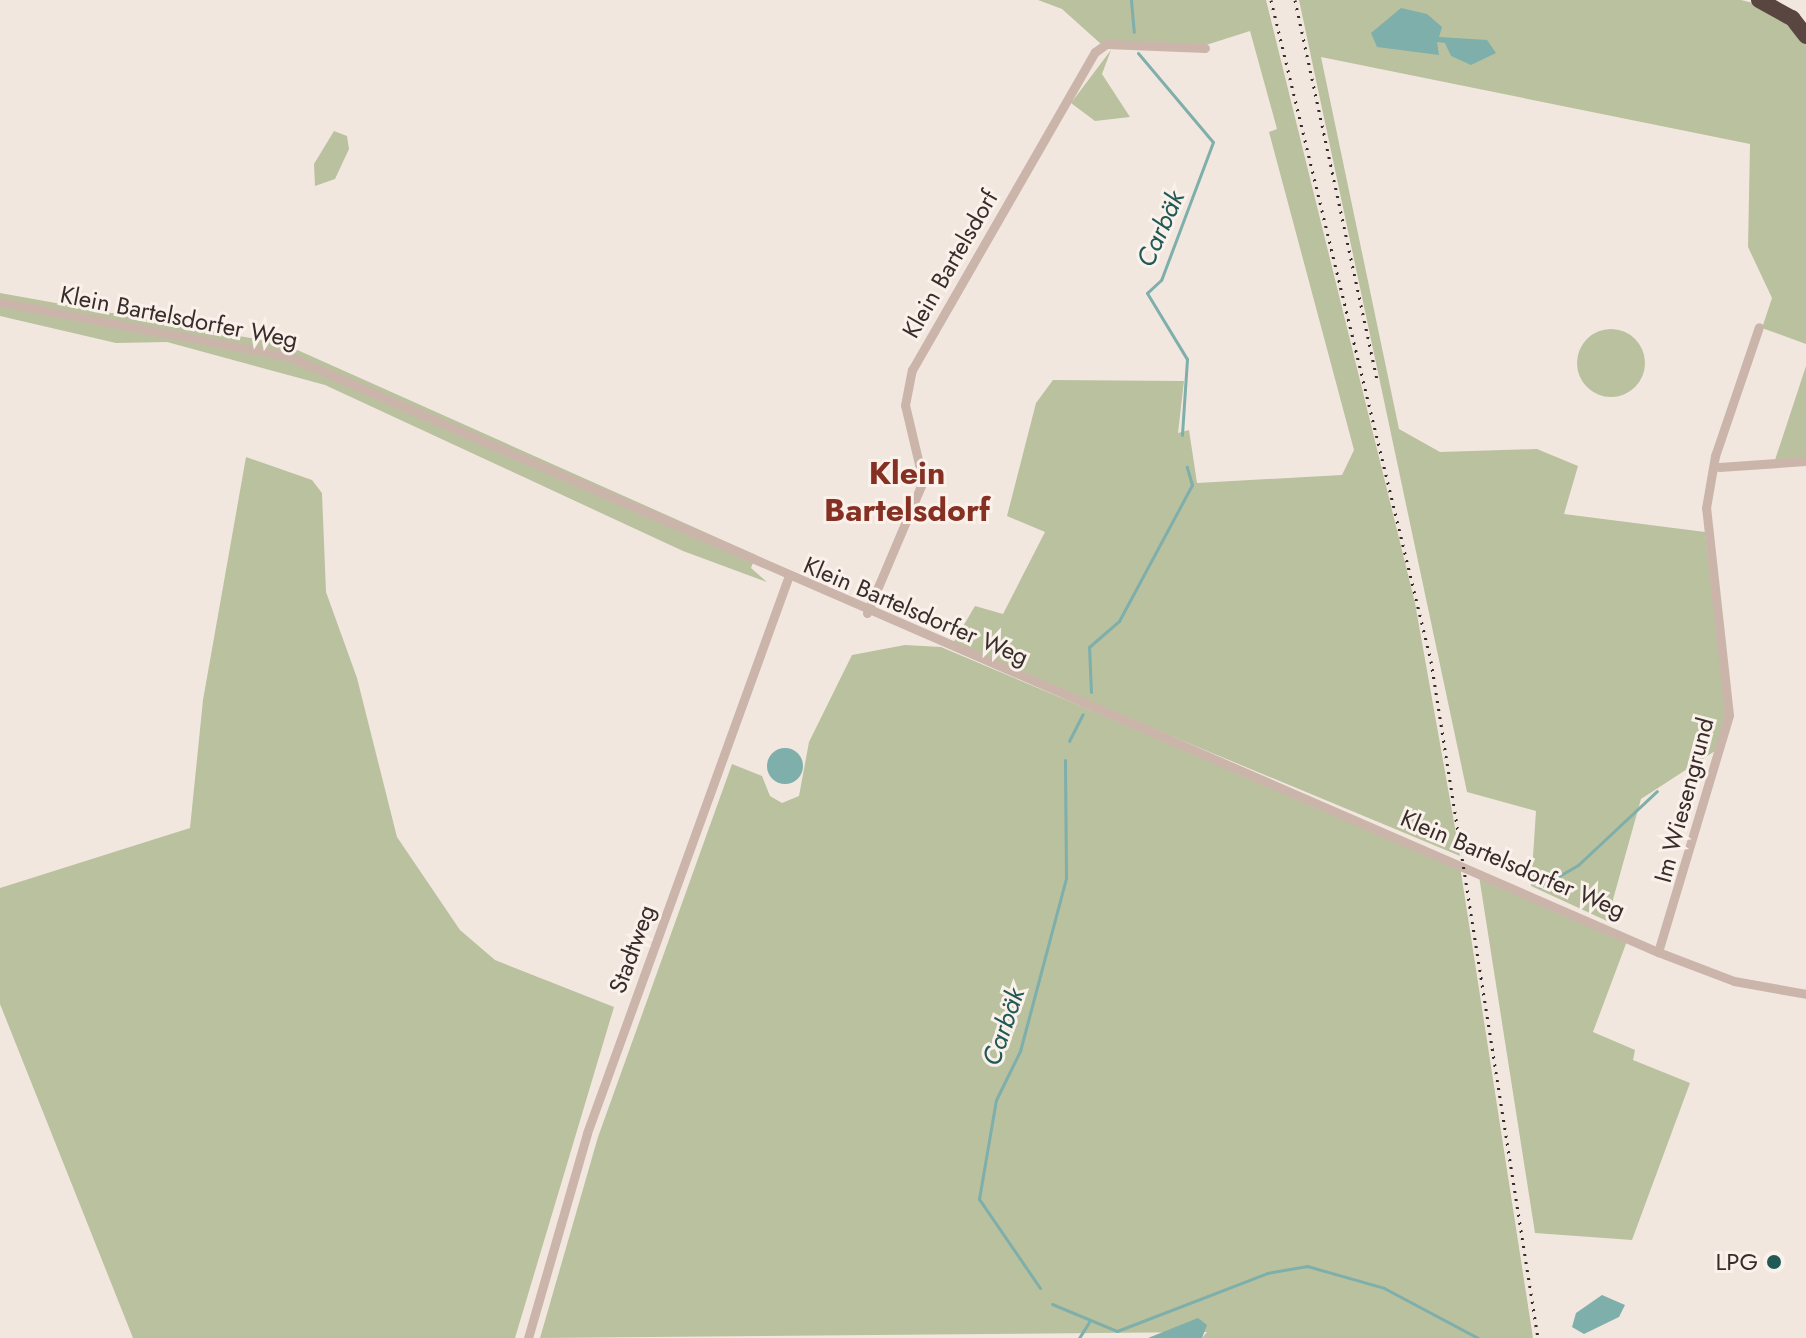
<!DOCTYPE html>
<meta charset="utf-8">
<style>
body{margin:0}
#map{position:relative;width:1806px;height:1338px;overflow:hidden;background:#f2e7df;font-family:Jost,sans-serif}
div>[style]{position:absolute}
.green>*{inset:0;background:#bac19f}
.round{border-radius:50%}
.water>*{inset:0;background:#7eafab}
.stream>*{height:3px;margin:-1.5px;padding:0 1.5px;transform-origin:1.5px;border-radius:1.5px;background:#7eafab}
.minor>*{height:9px;margin:-4.5px;padding:0 4.5px;transform-origin:4.5px;border-radius:4.5px;background:#cbb5ab}
.motorway>*{height:16px;margin:-8px;padding:0 8px;transform-origin:8px;border-radius:8px;background:#594641}
.rail>*{height:3px;margin-top:-1.5px;transform-origin:0;background:repeating-linear-gradient(90deg,#382d2a 0 2px,transparent 0 8px)}
.dots>*{width:22px;height:22px;translate:-50% -50%;box-sizing:border-box;border:4px solid #faf1eb;border-radius:50%}
span{translate:-50% -50%;white-space:nowrap;text-align:center;line-height:1.15;-webkit-text-stroke:6px #faf1eb;paint-order:stroke}
.street-label{font-size:24px;color:#382d2a}
.poi-label{font-size:24px;color:#382d2a}
.right{translate:-100% -50%;text-align:right}
.water-label{font-size:26px;color:#205956;font-style:italic}
.district-label{font-size:32px;color:#863024;font-weight:700}
</style>
<div id="map">
<div class="green">
<div style="clip-path:polygon(1038px 0,1266px 0,1415px 603px,1460px 856px,952px 645px,975px 606px,1003px 614px,1045px 532px,1007px 516px,1036px 403px,1053px 380px,1184px 381px,1178px 433px,1189px 430px,1197px 483px,1342px 475px,1354px 450px,1269px 132px,1277px 129px,1250px 31px,1203px 46px,1101px 44px,1062px 9px)"></div>
<div style="clip-path:polygon(1299px 0,1741px 0,1769px 7px,1806px 45px,1806px 344px,1762px 328px,1772px 298px,1748px 247px,1750px 144px,1321px 57px,1399px 429px,1440px 452px,1537px 449px,1578px 466px,1564px 514px,1705px 532px,1726px 714px,1718px 749px,1641px 799px,1607px 921px,1531px 886px,1536px 811px,1467px 792px)"></div>
<div style="clip-path:polygon(1111px 50px,1102px 74px,1130px 117px,1095px 121px,1071px 103px)"></div>
<div style="clip-path:polygon(334px 131px,347px 136px,349px 149px,335px 179px,315px 186px,314px 164px)"></div>
<div style="clip-path:polygon(0 293px,284px 344px,756px 555px,751px 568px,767px 582px,683px 551px,325px 385px,167px 342px,116px 343px,0 316px)"></div>
<div class="round" style="left:1577px;top:329px;width:68px;height:68px"></div>
<div style="clip-path:polygon(1806px 366px,1806px 458px,1775px 460px)"></div>
<div style="clip-path:polygon(246px 457px,312px 480px,322px 493px,326px 592px,357px 678px,397px 837px,460px 930px,495px 960px,614px 1007px,515px 1338px,133px 1338px,0 1004px,0 888px,190px 828px,203px 700px)"></div>
<div style="clip-path:polygon(905px 645px,941px 647px,1460px 866px,1533px 1338px,1202px 1338px,1207px 1332px,540px 1338px,598px 1137px,732px 764px,762px 776px,770px 796px,782px 803px,799px 796px,809px 742px,852px 655px)"></div>
<div style="clip-path:polygon(1479px 876px,1627px 941px,1593px 1032px,1635px 1050px,1633px 1060px,1690px 1083px,1632px 1240px,1535px 1233px)"></div>
</div>
<div class="water">
<div style="clip-path:polygon(1401px 8px,1427px 14px,1442px 27px,1439px 37px,1487px 40px,1496px 53px,1471px 65px,1451px 56px,1445px 43px,1437px 42px,1439px 55px,1377px 47px,1371px 33px)"></div>
<div class="round" style="left:767px;top:748px;width:36px;height:36px"></div>
<div style="clip-path:polygon(1602px 1295px,1625px 1305px,1619px 1317px,1584px 1334px,1572px 1327px,1576px 1313px)"></div>
<div style="clip-path:polygon(1198px 1318px,1207px 1325px,1202px 1338px,1148px 1338px)"></div>
</div>
<div class="stream">
<div style="left:1131px;top:0;width:32px;rotate:85deg"></div>
<div style="left:1138px;top:53px;width:116px;rotate:49.9deg"></div>
<div style="left:1213px;top:142px;width:147px;rotate:110.6deg"></div>
<div style="left:1161px;top:280px;width:19px;rotate:137deg"></div>
<div style="left:1147px;top:293px;width:77px;rotate:58.8deg"></div>
<div style="left:1187px;top:359px;width:76px;rotate:93.8deg"></div>
<div style="left:1091px;top:692px;width:45px;rotate:-92.5deg"></div>
<div style="left:1089px;top:647px;width:40px;rotate:-41deg"></div>
<div style="left:1119px;top:621px;width:154px;rotate:-61.8deg"></div>
<div style="left:1192px;top:485px;width:19px;rotate:-106deg"></div>
<div style="left:1069px;top:741px;width:30px;rotate:-63deg"></div>
<div style="left:1540px;top:887px;width:44px;rotate:-30.1deg"></div>
<div style="left:1578px;top:865px;width:108px;rotate:-43.1deg"></div>
<div style="left:1040px;top:1288px;width:108px;rotate:-124.4deg"></div>
<div style="left:979px;top:1199px;width:100px;rotate:-80.3deg"></div>
<div style="left:996px;top:1100px;width:55px;rotate:-63.9deg"></div>
<div style="left:1020px;top:1051px;width:179px;rotate:-75.1deg"></div>
<div style="left:1066px;top:878px;width:118px;rotate:-90.5deg"></div>
<div style="left:1052px;top:1304px;width:70px;rotate:22.6deg"></div>
<div style="left:1117px;top:1331px;width:161px;rotate:-21.1deg"></div>
<div style="left:1267px;top:1273px;width:41px;rotate:-9.9deg"></div>
<div style="left:1307px;top:1266px;width:80px;rotate:15.9deg"></div>
<div style="left:1384px;top:1288px;width:106px;rotate:28deg"></div>
<div style="left:1079px;top:1338px;width:19px;rotate:-58deg"></div>
</div>
<div class="minor">
<div style="left:0;top:302px;width:295px;rotate:10.7deg"></div>
<div style="left:290px;top:357px;width:1492px;rotate:23.51deg"></div>
<div style="left:1658px;top:952px;width:81px;rotate:20.9deg"></div>
<div style="left:1734px;top:981px;width:73px;rotate:10.2deg"></div>
<div style="left:1719px;top:467px;width:87px;rotate:-3.9deg"></div>
<div style="left:867px;top:613px;width:143px;rotate:-67deg"></div>
<div style="left:923px;top:481px;width:78px;rotate:-103.3deg"></div>
<div style="left:905px;top:405px;width:36px;rotate:-79deg"></div>
<div style="left:912px;top:370px;width:367px;rotate:-60.1deg"></div>
<div style="left:1095px;top:52px;width:14px;rotate:-36deg"></div>
<div style="left:1106px;top:44px;width:99px;rotate:2.3deg"></div>
<div style="left:1658px;top:952px;width:247px;rotate:-73.3deg"></div>
<div style="left:1729px;top:715px;width:208px;rotate:-96.3deg"></div>
<div style="left:1706px;top:508px;width:53px;rotate:-80.2deg"></div>
<div style="left:1715px;top:456px;width:136px;rotate:-71.2deg"></div>
<div style="left:528px;top:1338px;width:213px;rotate:-73.9deg"></div>
<div style="left:587px;top:1133px;width:590px;rotate:-70.09deg"></div>
</div>
<div class="motorway">
<div style="left:1759px;top:0;width:38px;rotate:29deg"></div>
<div style="left:1792px;top:18px;width:23px;rotate:52deg"></div>
</div>
<div class="rail">
<div style="left:1271px;top:0;width:680px;rotate:76.39deg"></div>
<div style="left:1431px;top:661px;width:685px;rotate:81.02deg"></div>
<div style="left:1295px;top:0;width:388px;rotate:77.8deg"></div>
</div>
<div class="dots">
<div style="left:1774px;top:1262px;background:#205956"></div>
</div>
<div class="street-label">
<span style="left:950px;top:264px;rotate:-60deg">Klein Bartelsdorf</span>
<span style="left:179px;top:317px;rotate:11deg">Klein Bartelsdorfer Weg</span>
<span style="left:916px;top:611px;rotate:23deg">Klein Bartelsdorfer Weg</span>
<span style="left:1684px;top:800px;rotate:-75deg">Im Wiesengrund</span>
<span style="left:1513px;top:864px;rotate:23deg">Klein Bartelsdorfer Weg</span>
<span style="left:632px;top:949px;rotate:-70deg">Stadtweg</span>
</div>
<div class="poi-label">
<span class="right" style="left:1758px;top:1262px">LPG</span>
</div>
<div class="water-label">
<span style="left:1161px;top:229px;rotate:-66deg">Carbäk</span>
<span style="left:1004px;top:1027px;rotate:-71deg">Carbäk</span>
</div>
<div class="district-label">
<span style="left:907px;top:492px">Klein<br>Bartelsdorf</span>
</div>
</div>
